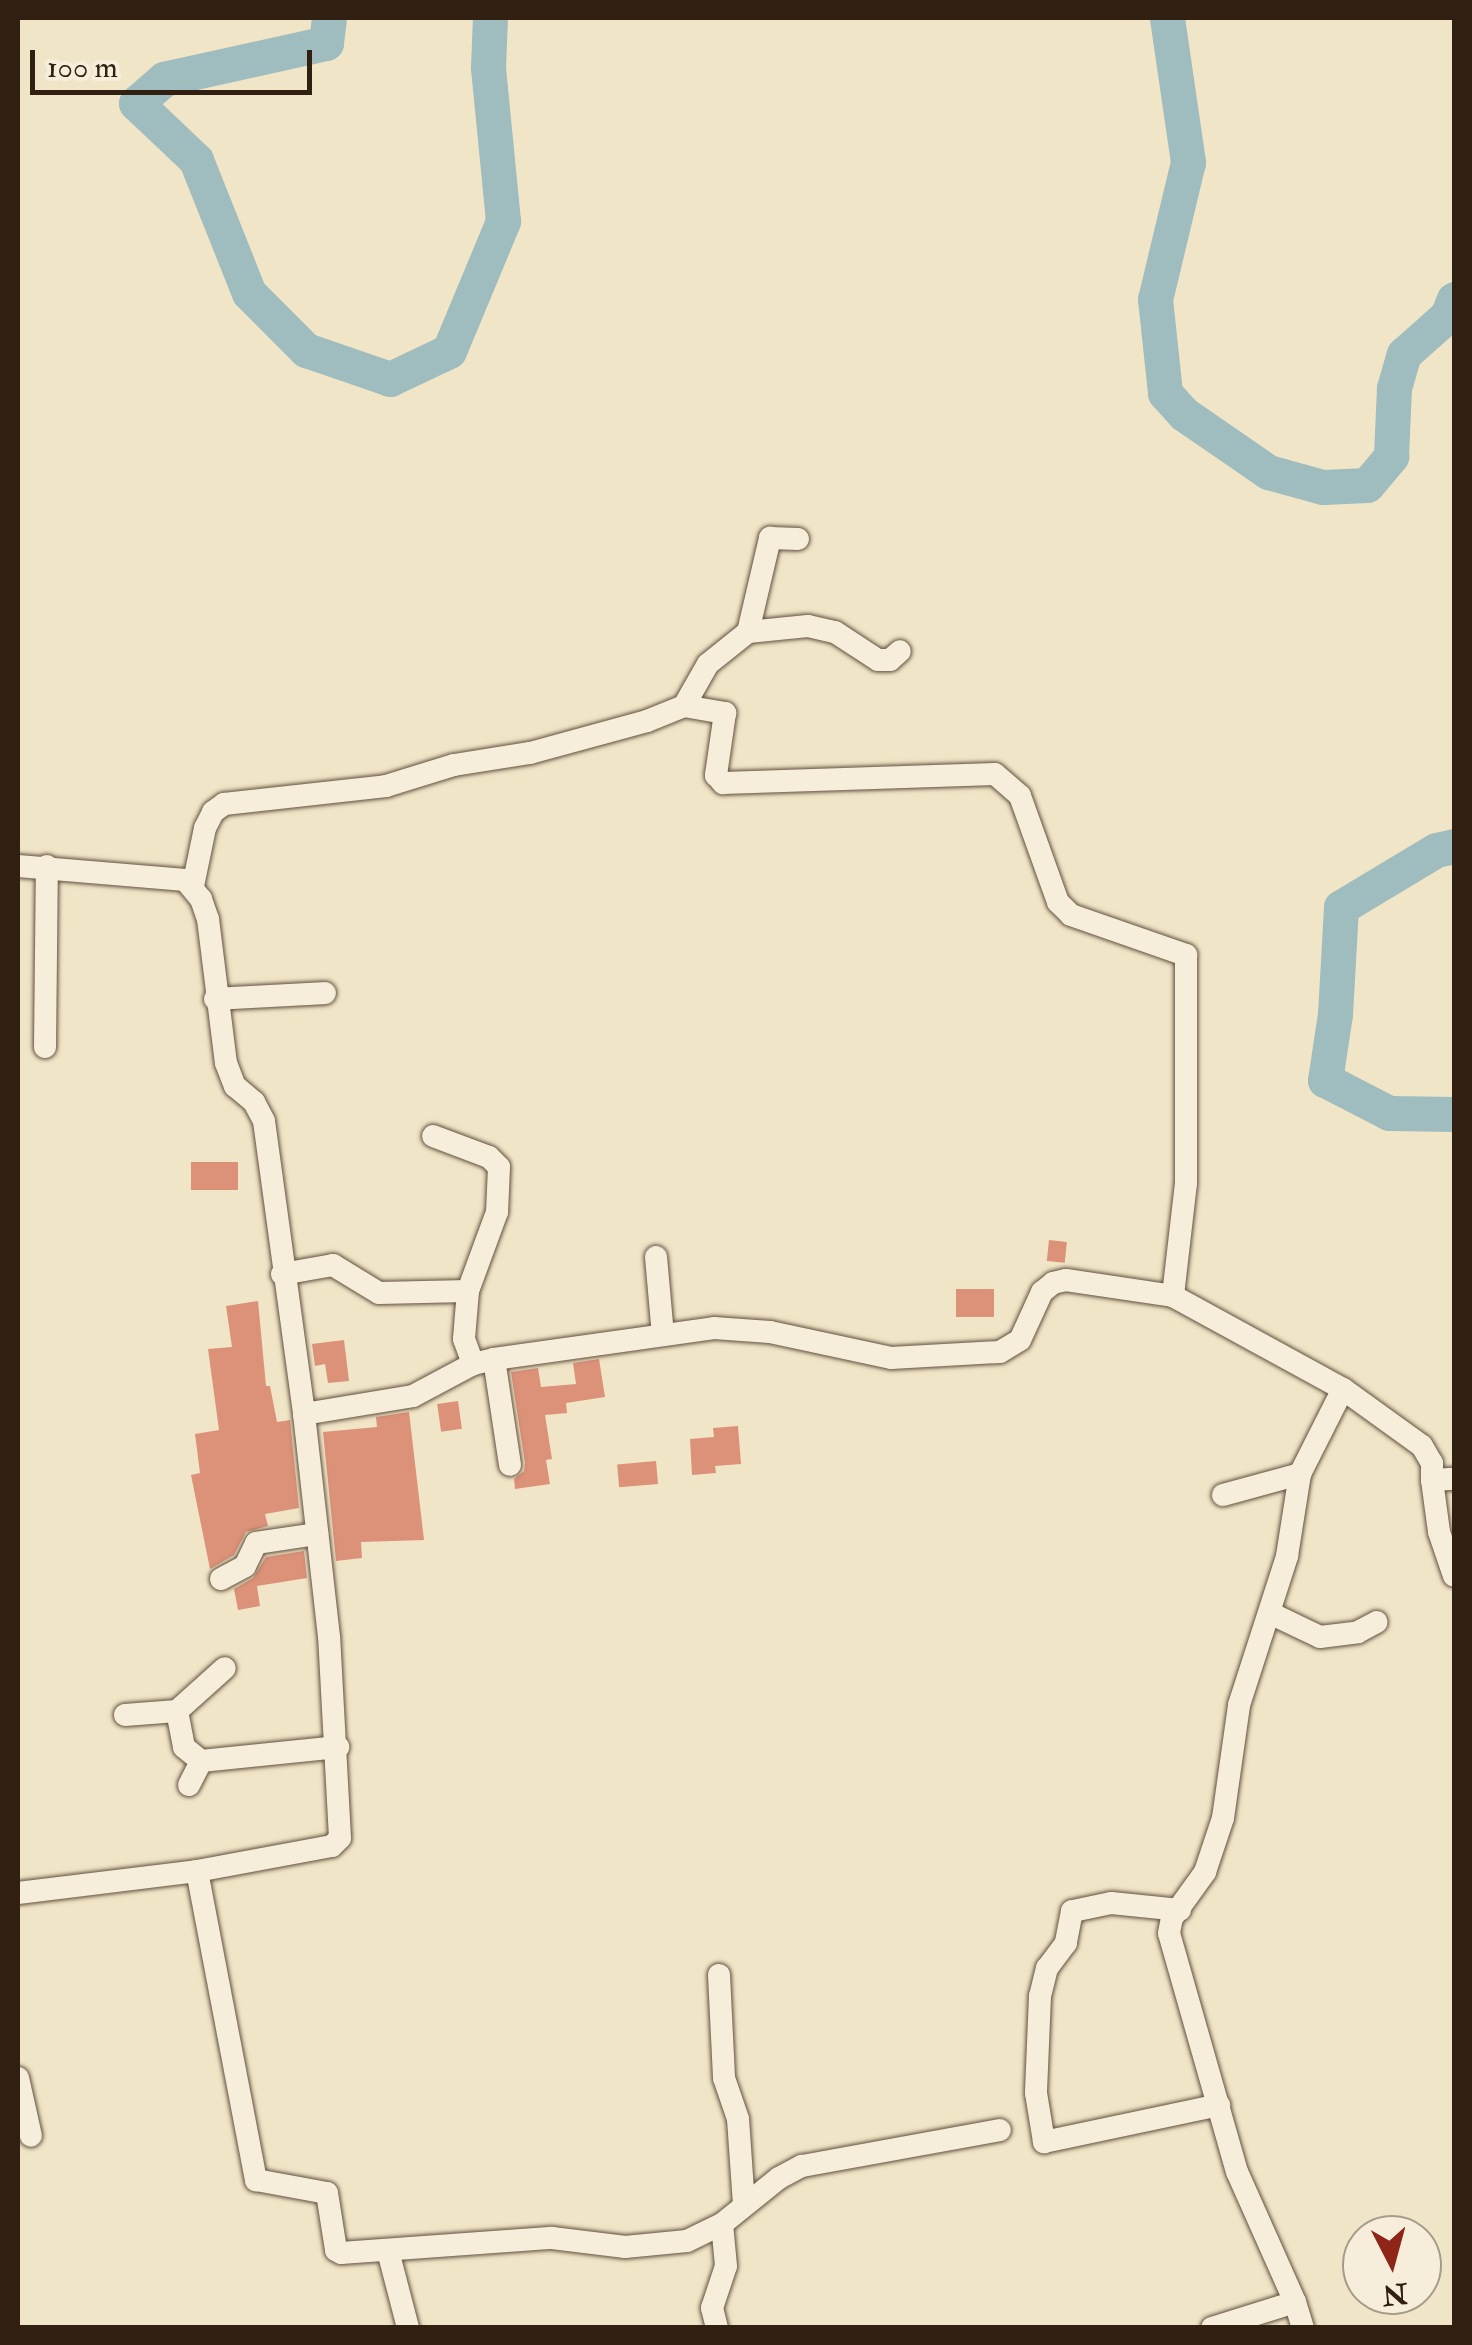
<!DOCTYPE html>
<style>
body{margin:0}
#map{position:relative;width:1472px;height:2345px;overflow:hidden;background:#f1e5c7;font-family:"IM FELL Double Pica",serif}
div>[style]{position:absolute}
.river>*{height:35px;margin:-17.5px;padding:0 17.5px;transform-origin:17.5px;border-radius:17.5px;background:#9fbcbf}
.building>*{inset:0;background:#dc9179;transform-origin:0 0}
.roads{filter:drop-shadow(0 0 2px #61503e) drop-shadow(0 0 2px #61503e)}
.minor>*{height:22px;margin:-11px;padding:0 11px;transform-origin:11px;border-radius:11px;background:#f6eedb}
span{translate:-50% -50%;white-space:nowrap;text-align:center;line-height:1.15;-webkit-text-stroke:8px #f6eedb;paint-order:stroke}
.frame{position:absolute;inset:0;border:20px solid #311f11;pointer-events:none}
.north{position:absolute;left:1342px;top:2215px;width:100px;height:100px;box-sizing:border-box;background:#f6eedb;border:2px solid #a79b8a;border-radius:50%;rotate:174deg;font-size:28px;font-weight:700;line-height:40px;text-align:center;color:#311f11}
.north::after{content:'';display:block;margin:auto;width:35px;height:45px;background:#8f2418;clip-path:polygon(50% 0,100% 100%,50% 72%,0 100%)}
.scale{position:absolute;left:30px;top:50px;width:282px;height:45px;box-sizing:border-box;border:5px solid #311f11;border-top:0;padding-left:12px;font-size:30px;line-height:35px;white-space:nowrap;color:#311f11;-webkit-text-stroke:8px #f6eedb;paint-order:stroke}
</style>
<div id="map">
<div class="river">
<div style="left:329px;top:18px;width:25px;rotate:97deg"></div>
<div style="left:326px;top:43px;width:166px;rotate:167.5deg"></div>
<div style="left:164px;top:79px;width:37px;rotate:139deg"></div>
<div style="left:136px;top:103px;width:83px;rotate:43.5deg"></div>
<div style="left:196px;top:160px;width:143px;rotate:68.3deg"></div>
<div style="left:249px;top:293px;width:81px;rotate:45deg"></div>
<div style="left:306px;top:350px;width:89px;rotate:19deg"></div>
<div style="left:390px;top:379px;width:65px;rotate:-25.4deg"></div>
<div style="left:449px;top:351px;width:141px;rotate:-67.4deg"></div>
<div style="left:503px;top:221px;width:155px;rotate:-95.6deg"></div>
<div style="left:488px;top:67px;width:49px;rotate:-87.7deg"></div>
<div style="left:1167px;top:18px;width:146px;rotate:81.7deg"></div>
<div style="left:1188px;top:162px;width:141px;rotate:103.5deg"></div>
<div style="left:1155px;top:299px;width:95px;rotate:83.9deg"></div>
<div style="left:1165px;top:393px;width:28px;rotate:48deg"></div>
<div style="left:1184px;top:414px;width:102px;rotate:34.6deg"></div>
<div style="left:1268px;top:472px;width:57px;rotate:15.3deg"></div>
<div style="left:1323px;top:487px;width:44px;rotate:-2.6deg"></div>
<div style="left:1367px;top:485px;width:38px;rotate:-50deg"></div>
<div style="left:1391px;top:456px;width:68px;rotate:-87.5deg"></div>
<div style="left:1394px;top:388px;width:35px;rotate:-74deg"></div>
<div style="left:1404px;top:354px;width:57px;rotate:-41.5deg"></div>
<div style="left:1447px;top:316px;width:18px;rotate:-68deg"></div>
<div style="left:1454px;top:846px;width:18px;rotate:167deg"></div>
<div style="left:1436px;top:850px;width:111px;rotate:149deg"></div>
<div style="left:1341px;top:907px;width:107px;rotate:93.2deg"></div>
<div style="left:1335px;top:1014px;width:67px;rotate:98.6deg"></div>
<div style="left:1325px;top:1080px;width:72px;rotate:27.3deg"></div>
<div style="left:1389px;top:1113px;width:65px;rotate:0.9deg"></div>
</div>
<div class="building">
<div style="left:238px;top:1162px;width:28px;height:47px;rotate:90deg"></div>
<div style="left:1049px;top:1240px;width:18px;height:21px;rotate:6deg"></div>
<div style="left:956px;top:1289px;width:38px;height:28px"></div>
<div style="clip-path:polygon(258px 1301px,266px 1386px,270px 1386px,277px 1422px,290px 1420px,299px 1508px,265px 1514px,268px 1526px,246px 1532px,234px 1555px,210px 1569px,191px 1475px,200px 1473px,195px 1434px,219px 1430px,208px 1349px,232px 1347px,226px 1306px)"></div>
<div style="clip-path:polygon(344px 1340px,349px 1381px,328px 1383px,325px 1364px,315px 1366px,312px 1344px)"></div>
<div style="clip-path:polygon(599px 1359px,605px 1397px,566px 1403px,567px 1413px,545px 1415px,552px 1459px,546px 1460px,550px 1484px,515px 1489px,514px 1479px,524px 1471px,525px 1463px,511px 1372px,538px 1368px,541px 1387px,576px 1384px,573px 1363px)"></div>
<div style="left:458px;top:1401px;width:28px;height:21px;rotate:82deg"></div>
<div style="clip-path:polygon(409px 1412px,424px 1540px,361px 1542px,362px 1558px,336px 1561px,323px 1432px,377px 1427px,376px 1417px)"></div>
<div style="clip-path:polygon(738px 1426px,741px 1464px,715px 1466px,716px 1473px,692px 1475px,690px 1439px,714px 1437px,713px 1428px)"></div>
<div style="left:656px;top:1461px;width:23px;height:39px;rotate:85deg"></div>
<div style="clip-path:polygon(304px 1551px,307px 1578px,257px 1586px,260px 1606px,238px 1610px,234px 1589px,253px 1578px,266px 1557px)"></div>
</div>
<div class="roads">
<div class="minor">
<div style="left:748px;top:632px;width:97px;rotate:-76.8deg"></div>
<div style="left:770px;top:538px;width:28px;rotate:2deg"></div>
<div style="left:684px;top:706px;width:42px;rotate:9.7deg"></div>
<div style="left:725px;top:713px;width:63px;rotate:98.3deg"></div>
<div style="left:716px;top:775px;width:11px;rotate:49deg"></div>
<div style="left:723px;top:783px;width:272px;rotate:-1.9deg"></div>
<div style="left:995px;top:774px;width:33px;rotate:41deg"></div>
<div style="left:1020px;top:796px;width:113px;rotate:70.3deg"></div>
<div style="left:1058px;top:902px;width:18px;rotate:45deg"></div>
<div style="left:1071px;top:915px;width:122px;rotate:19.2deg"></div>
<div style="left:1186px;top:955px;width:228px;rotate:90deg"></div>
<div style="left:1186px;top:1183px;width:114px;rotate:96.6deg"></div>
<div style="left:18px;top:866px;width:168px;rotate:4.8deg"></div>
<div style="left:185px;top:880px;width:25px;rotate:50deg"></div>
<div style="left:201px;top:899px;width:21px;rotate:71deg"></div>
<div style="left:208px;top:919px;width:145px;rotate:82.9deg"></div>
<div style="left:226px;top:1063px;width:25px;rotate:69deg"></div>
<div style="left:235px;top:1086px;width:25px;rotate:40deg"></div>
<div style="left:254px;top:1102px;width:21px;rotate:62deg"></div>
<div style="left:264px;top:1121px;width:296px;rotate:82.2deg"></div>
<div style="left:304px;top:1414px;width:110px;rotate:-9.4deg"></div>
<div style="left:413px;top:1396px;width:68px;rotate:-28.1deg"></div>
<div style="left:473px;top:1364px;width:22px;rotate:-13deg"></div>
<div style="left:494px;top:1359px;width:222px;rotate:-8deg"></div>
<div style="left:714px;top:1328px;width:56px;rotate:4.1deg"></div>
<div style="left:770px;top:1332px;width:124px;rotate:12.1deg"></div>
<div style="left:891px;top:1358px;width:109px;rotate:-3.2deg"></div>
<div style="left:1000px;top:1352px;width:23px;rotate:-31deg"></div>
<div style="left:1020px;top:1340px;width:53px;rotate:-65.4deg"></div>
<div style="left:1042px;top:1292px;width:14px;rotate:-39deg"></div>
<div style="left:1053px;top:1283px;width:13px;rotate:-13deg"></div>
<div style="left:1066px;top:1280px;width:108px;rotate:8.5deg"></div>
<div style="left:1173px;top:1296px;width:194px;rotate:28.7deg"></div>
<div style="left:1343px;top:1389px;width:97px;rotate:35.8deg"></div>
<div style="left:1422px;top:1446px;width:20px;rotate:60deg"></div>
<div style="left:1432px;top:1463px;width:17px;rotate:90deg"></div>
<div style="left:1432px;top:1480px;width:22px;rotate:-3deg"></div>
<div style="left:193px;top:886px;width:59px;rotate:-78.3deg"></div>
<div style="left:205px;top:828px;width:18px;rotate:-63deg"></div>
<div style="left:213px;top:812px;width:14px;rotate:-36deg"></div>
<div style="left:224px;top:804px;width:163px;rotate:-6.3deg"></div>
<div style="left:386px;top:786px;width:71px;rotate:-17.2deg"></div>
<div style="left:454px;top:765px;width:77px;rotate:-9deg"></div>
<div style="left:530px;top:753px;width:121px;rotate:-15.3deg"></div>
<div style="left:647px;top:721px;width:40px;rotate:-22deg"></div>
<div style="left:684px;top:706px;width:48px;rotate:-60.3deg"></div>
<div style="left:708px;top:664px;width:51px;rotate:-38.7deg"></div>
<div style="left:748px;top:632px;width:60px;rotate:-5.7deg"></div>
<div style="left:808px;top:626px;width:28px;rotate:13deg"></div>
<div style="left:835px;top:632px;width:51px;rotate:33.1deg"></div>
<div style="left:878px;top:660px;width:12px"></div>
<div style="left:890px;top:660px;width:13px;rotate:-42deg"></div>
<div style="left:215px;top:999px;width:110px;rotate:-3.1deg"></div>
<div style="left:45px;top:1047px;width:181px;rotate:-89.4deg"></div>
<div style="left:433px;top:1136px;width:60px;rotate:20.6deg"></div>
<div style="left:489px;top:1157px;width:14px;rotate:45deg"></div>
<div style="left:499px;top:1167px;width:45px;rotate:92.5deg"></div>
<div style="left:497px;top:1212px;width:84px;rotate:110.2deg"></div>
<div style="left:468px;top:1291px;width:48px;rotate:94.8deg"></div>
<div style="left:464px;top:1339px;width:27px;rotate:70deg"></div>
<div style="left:656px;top:1257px;width:78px;rotate:84.9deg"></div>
<div style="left:282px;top:1274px;width:52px;rotate:-10deg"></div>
<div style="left:333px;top:1265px;width:54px;rotate:31.3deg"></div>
<div style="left:379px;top:1293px;width:89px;rotate:-1.3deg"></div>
<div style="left:494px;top:1359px;width:107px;rotate:81.4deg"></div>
<div style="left:1432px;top:1480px;width:52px;rotate:82.3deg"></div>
<div style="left:1439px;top:1532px;width:46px;rotate:71.2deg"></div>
<div style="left:1223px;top:1495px;width:80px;rotate:-15.3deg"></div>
<div style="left:221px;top:1579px;width:27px;rotate:-28deg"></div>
<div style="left:245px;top:1566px;width:25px;rotate:-64deg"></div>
<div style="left:256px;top:1543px;width:62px;rotate:-8.4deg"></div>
<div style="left:1272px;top:1614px;width:53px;rotate:25.6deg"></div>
<div style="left:1320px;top:1637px;width:38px;rotate:-7deg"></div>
<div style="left:1358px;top:1632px;width:21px;rotate:-28deg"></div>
<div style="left:125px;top:1715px;width:52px;rotate:-4.4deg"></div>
<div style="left:201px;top:1761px;width:138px;rotate:-5.8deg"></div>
<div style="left:189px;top:1785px;width:27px;rotate:-63deg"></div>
<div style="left:201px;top:1761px;width:22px;rotate:-141deg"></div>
<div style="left:184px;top:1747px;width:37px;rotate:-101deg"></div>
<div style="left:177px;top:1711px;width:64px;rotate:-41.9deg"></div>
<div style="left:197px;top:1871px;width:315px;rotate:79.2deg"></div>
<div style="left:256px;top:2180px;width:72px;rotate:10.4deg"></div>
<div style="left:327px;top:2193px;width:58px;rotate:81deg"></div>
<div style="left:336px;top:2250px;width:6px;rotate:31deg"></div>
<div style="left:341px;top:2253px;width:212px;rotate:-4.1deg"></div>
<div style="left:552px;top:2238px;width:74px;rotate:7deg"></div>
<div style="left:625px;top:2247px;width:62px;rotate:-5.5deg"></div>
<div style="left:687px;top:2241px;width:39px;rotate:-26deg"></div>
<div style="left:722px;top:2224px;width:73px;rotate:-38.9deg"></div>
<div style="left:779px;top:2178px;width:26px;rotate:-28deg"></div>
<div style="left:802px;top:2166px;width:201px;rotate:-10.3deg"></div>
<div style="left:18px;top:1893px;width:180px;rotate:-7deg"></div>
<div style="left:197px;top:1871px;width:137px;rotate:-10.5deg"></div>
<div style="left:332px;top:1846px;width:11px;rotate:-45deg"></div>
<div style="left:340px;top:1838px;width:201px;rotate:-93.1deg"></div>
<div style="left:329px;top:1637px;width:224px;rotate:-96.4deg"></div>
<div style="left:1180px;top:1910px;width:69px;rotate:-174.2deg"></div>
<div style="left:1111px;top:1903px;width:40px;rotate:168deg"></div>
<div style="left:1072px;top:1911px;width:33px;rotate:101deg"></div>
<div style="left:1066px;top:1943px;width:31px;rotate:127deg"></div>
<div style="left:1047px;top:1968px;width:29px;rotate:104deg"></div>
<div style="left:1040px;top:1996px;width:97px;rotate:92.4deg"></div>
<div style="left:1036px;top:2093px;width:50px;rotate:80.7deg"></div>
<div style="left:1044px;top:2142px;width:179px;rotate:-11.9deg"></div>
<div style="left:719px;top:1975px;width:103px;rotate:87.2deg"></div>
<div style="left:724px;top:2078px;width:43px;rotate:71.1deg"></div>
<div style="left:738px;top:2119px;width:85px;rotate:86deg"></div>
<div style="left:18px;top:2078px;width:59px;rotate:77.4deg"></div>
<div style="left:388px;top:2251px;width:80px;rotate:75.4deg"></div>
<div style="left:1295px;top:2302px;width:142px;rotate:-114deg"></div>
<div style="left:1237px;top:2172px;width:248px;rotate:-105.9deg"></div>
<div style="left:1169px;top:1933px;width:15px;rotate:-79deg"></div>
<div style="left:1172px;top:1918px;width:57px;rotate:-54.3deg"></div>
<div style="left:1205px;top:1872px;width:57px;rotate:-71.6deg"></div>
<div style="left:1223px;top:1818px;width:114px;rotate:-81.9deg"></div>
<div style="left:1239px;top:1705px;width:157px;rotate:-72.1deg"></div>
<div style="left:1287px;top:1556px;width:83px;rotate:-81deg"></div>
<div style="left:1300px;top:1474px;width:95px;rotate:-63.2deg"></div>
<div style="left:717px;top:2328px;width:21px;rotate:-104deg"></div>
<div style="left:712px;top:2308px;width:44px;rotate:-71.6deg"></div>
<div style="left:726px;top:2266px;width:42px;rotate:-95.4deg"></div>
<div style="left:1212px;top:2328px;width:87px;rotate:-17.4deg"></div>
<div style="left:1295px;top:2302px;width:27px;rotate:73deg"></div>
</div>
</div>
<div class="frame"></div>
<div class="north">N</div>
<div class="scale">100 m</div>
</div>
